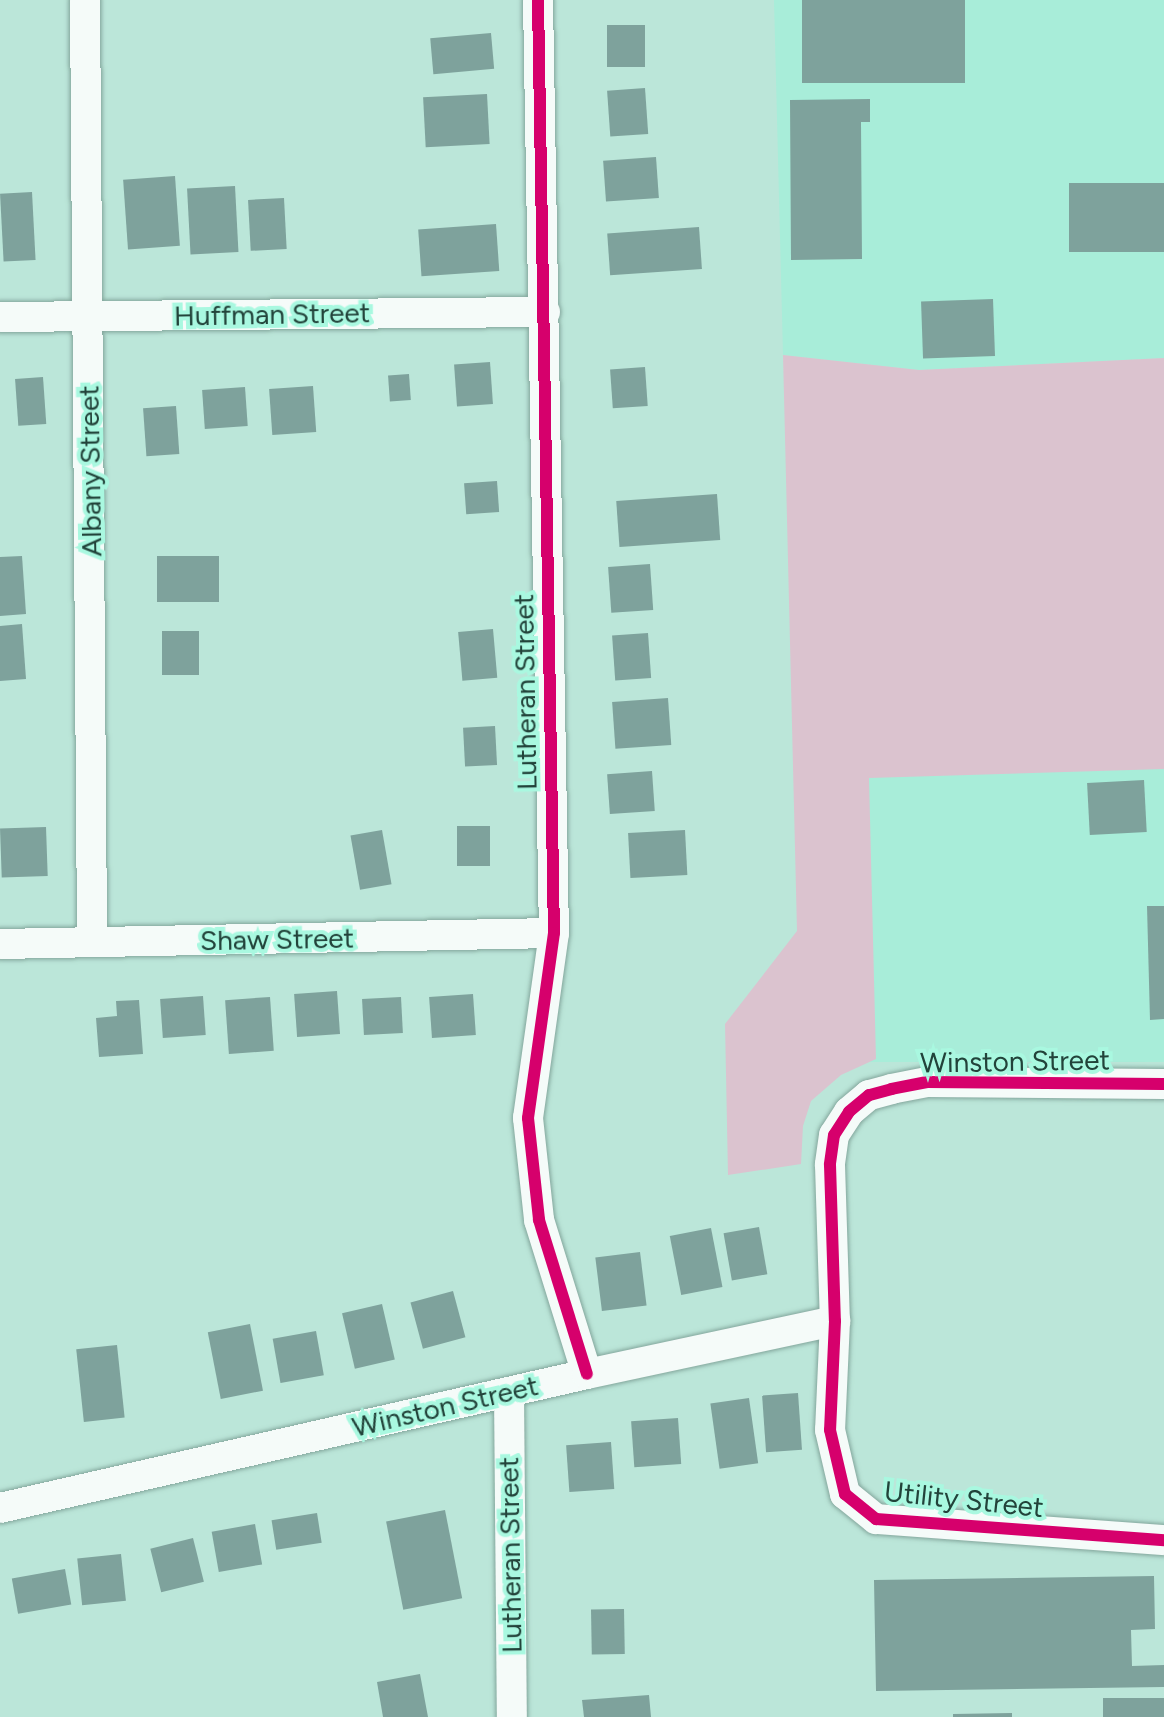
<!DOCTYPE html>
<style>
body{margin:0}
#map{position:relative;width:1164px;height:1717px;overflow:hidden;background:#bbe6d9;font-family:Figtree,sans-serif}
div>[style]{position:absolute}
.built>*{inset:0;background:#a8edd9;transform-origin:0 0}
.green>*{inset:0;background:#dbc3cf}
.building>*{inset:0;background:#7ea29c;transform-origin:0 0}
.roads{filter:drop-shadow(0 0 2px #83a69c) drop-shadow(0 0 2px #83a69c)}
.minor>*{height:30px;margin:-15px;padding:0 15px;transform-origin:15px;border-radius:15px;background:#f5fbf9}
.cycleway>*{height:12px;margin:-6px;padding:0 6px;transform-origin:6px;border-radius:6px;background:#d6006c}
span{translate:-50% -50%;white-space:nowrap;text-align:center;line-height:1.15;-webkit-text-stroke:8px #a9f8e0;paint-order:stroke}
.street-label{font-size:28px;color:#22433a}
</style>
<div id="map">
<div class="built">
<div style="clip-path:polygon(774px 0,1164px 0,1164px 358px,919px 370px,783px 355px)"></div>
<div style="left:1164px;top:769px;width:293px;height:295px;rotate:90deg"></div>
</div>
<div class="green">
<div style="clip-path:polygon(783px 355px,919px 370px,1164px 358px,1164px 769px,869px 778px,876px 1059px,841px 1075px,811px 1101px,803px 1126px,801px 1164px,728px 1175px,725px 1024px,797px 931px)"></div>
</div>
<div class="building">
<div style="left:802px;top:0;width:163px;height:83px"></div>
<div style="left:645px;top:25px;width:42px;height:38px;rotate:90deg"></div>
<div style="left:491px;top:33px;width:36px;height:61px;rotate:85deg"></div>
<div style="left:645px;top:88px;width:46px;height:38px;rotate:86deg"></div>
<div style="left:487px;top:94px;width:50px;height:64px;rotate:87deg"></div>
<div style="clip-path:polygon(870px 99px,870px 122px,861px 122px,862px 259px,791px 260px,790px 100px)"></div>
<div style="left:656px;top:157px;width:41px;height:53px;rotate:86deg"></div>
<div style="left:175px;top:176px;width:70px;height:52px;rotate:86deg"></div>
<div style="left:1164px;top:183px;width:69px;height:95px;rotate:90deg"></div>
<div style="left:235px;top:186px;width:66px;height:48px;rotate:87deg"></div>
<div style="left:32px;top:192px;width:68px;height:32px;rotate:87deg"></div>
<div style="left:284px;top:198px;width:51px;height:36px;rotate:87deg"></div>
<div style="left:496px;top:224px;width:47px;height:78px;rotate:86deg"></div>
<div style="left:699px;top:227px;width:42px;height:92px;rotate:86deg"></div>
<div style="left:993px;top:299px;width:57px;height:72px;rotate:88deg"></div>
<div style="left:490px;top:362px;width:42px;height:36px;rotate:86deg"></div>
<div style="left:645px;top:367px;width:39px;height:35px;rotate:86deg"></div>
<div style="left:409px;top:374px;width:26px;height:21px;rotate:86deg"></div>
<div style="left:43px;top:377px;width:47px;height:28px;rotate:86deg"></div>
<div style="left:313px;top:386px;width:46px;height:44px;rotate:86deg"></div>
<div style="left:245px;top:387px;width:39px;height:43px;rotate:86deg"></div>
<div style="left:176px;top:406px;width:48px;height:33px;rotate:86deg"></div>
<div style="left:497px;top:481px;width:31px;height:33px;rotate:86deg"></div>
<div style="left:717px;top:494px;width:46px;height:101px;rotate:86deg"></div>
<div style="clip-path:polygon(22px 556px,26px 614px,0 616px,0 557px)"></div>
<div style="left:219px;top:556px;width:46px;height:62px;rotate:90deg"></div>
<div style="left:650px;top:564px;width:46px;height:42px;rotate:86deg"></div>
<div style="clip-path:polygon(22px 624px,26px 679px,0 681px,0 626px)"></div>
<div style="left:493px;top:629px;width:49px;height:35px;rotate:85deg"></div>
<div style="left:162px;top:631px;width:37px;height:44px"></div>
<div style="left:648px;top:633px;width:45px;height:36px;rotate:86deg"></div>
<div style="left:668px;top:698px;width:47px;height:56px;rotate:86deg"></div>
<div style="left:495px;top:726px;width:39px;height:32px;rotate:87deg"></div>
<div style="left:652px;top:771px;width:40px;height:45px;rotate:86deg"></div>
<div style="left:1144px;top:780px;width:52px;height:57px;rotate:87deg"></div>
<div style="left:457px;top:826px;width:33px;height:40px"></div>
<div style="left:46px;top:827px;width:49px;height:46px;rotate:88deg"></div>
<div style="left:382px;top:830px;width:55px;height:32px;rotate:80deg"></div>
<div style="left:685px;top:830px;width:45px;height:57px;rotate:87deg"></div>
<div style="clip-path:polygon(1147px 906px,1164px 906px,1164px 1019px,1150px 1020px)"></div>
<div style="left:337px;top:991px;width:43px;height:43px;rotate:86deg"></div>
<div style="left:473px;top:994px;width:41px;height:44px;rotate:86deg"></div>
<div style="left:203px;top:996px;width:39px;height:43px;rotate:86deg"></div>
<div style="left:270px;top:997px;width:54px;height:45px;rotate:86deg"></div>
<div style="left:401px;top:997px;width:36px;height:39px;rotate:87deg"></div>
<div style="clip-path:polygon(139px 1000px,143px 1054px,99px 1057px,96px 1018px,117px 1016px,116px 1001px)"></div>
<div style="left:759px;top:1227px;width:48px;height:36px;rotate:80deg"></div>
<div style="left:711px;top:1228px;width:60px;height:42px;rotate:79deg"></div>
<div style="left:640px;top:1252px;width:54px;height:45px;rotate:83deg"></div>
<div style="left:453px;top:1291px;width:48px;height:44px;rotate:75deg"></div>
<div style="left:382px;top:1304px;width:57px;height:41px;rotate:77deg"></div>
<div style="left:250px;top:1324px;width:68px;height:43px;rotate:79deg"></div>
<div style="left:316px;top:1331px;width:45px;height:44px;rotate:80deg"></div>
<div style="left:117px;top:1345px;width:73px;height:41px;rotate:84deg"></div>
<div style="left:798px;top:1393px;width:57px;height:36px;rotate:86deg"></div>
<div style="left:749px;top:1398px;width:66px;height:39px;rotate:82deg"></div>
<div style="left:678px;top:1418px;width:46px;height:47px;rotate:86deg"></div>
<div style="left:611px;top:1442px;width:47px;height:45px;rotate:86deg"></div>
<div style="left:445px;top:1510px;width:90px;height:60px;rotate:79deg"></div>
<div style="left:317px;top:1513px;width:30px;height:46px;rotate:81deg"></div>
<div style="left:255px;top:1524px;width:41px;height:44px;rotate:80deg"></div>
<div style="left:193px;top:1538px;width:45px;height:44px;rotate:76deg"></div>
<div style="left:121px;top:1554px;width:47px;height:44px;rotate:84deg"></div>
<div style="left:65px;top:1569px;width:36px;height:54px;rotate:80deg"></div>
<div style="clip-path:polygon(1154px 1576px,1155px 1629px,1131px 1630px,1132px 1666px,1164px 1665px,1164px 1687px,876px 1691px,874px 1580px)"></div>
<div style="left:624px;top:1609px;width:45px;height:33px;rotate:89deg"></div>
<div style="clip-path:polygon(420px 1674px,428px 1717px,383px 1717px,377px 1682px)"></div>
<div style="clip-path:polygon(649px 1695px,651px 1717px,584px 1717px,582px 1700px)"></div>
<div style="left:1164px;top:1698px;width:19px;height:61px;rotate:90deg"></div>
<div style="clip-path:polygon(1012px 1713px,1012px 1717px,953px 1717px,953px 1714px)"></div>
</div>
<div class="roads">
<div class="minor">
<div style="left:85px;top:0;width:942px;rotate:89.57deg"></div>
<div style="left:538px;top:0;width:933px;rotate:89.02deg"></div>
<div style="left:554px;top:933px;width:187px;rotate:98deg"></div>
<div style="left:528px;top:1118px;width:103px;rotate:83.8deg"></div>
<div style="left:539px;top:1220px;width:161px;rotate:72.7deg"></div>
<div style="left:0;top:317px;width:545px;rotate:-0.53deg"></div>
<div style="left:0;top:944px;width:554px;rotate:-1.14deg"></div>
<div style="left:1164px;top:1084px;width:237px;rotate:-179.5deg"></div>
<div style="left:927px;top:1082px;width:36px;rotate:169deg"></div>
<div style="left:892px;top:1089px;width:24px;rotate:165deg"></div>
<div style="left:869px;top:1095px;width:26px;rotate:140deg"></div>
<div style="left:849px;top:1112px;width:27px;rotate:123deg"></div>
<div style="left:834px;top:1135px;width:30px;rotate:98deg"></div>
<div style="left:830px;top:1165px;width:156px;rotate:88.2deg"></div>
<div style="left:835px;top:1321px;width:109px;rotate:92.6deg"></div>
<div style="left:830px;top:1430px;width:66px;rotate:76.8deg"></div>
<div style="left:845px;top:1494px;width:40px;rotate:39deg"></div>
<div style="left:876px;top:1519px;width:289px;rotate:4.2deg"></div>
<div style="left:509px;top:1392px;width:325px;rotate:89.5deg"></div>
<div style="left:0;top:1508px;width:602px;rotate:-12.86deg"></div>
<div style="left:587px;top:1374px;width:254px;rotate:-12.1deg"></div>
</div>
</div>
<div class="cycleway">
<div style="left:538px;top:0;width:933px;rotate:89.02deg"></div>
<div style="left:554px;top:933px;width:187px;rotate:98deg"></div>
<div style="left:528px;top:1118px;width:103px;rotate:83.8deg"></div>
<div style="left:539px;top:1220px;width:161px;rotate:72.7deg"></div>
<div style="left:1164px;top:1084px;width:237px;rotate:-179.5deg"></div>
<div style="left:927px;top:1082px;width:36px;rotate:169deg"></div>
<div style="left:892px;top:1089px;width:24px;rotate:165deg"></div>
<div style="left:869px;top:1095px;width:26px;rotate:140deg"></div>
<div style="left:849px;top:1112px;width:27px;rotate:123deg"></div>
<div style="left:834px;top:1135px;width:30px;rotate:98deg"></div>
<div style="left:830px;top:1165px;width:156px;rotate:88.2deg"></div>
<div style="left:835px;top:1321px;width:109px;rotate:92.6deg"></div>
<div style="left:830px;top:1430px;width:66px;rotate:76.8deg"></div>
<div style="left:845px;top:1494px;width:40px;rotate:39deg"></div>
<div style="left:876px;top:1519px;width:289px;rotate:4.2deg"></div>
</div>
<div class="street-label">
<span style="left:272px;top:314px;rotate:-1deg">Huffman Street</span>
<span style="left:90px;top:471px;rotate:-91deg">Albany Street</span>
<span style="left:525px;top:692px;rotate:-91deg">Lutheran Street</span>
<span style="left:277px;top:939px;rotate:-1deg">Shaw Street</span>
<span style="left:1015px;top:1061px;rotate:-1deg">Winston Street</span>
<span style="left:445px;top:1406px;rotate:-13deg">Winston Street</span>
<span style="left:964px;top:1499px;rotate:6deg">Utility Street</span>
<span style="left:510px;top:1555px;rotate:-91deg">Lutheran Street</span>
</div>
</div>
